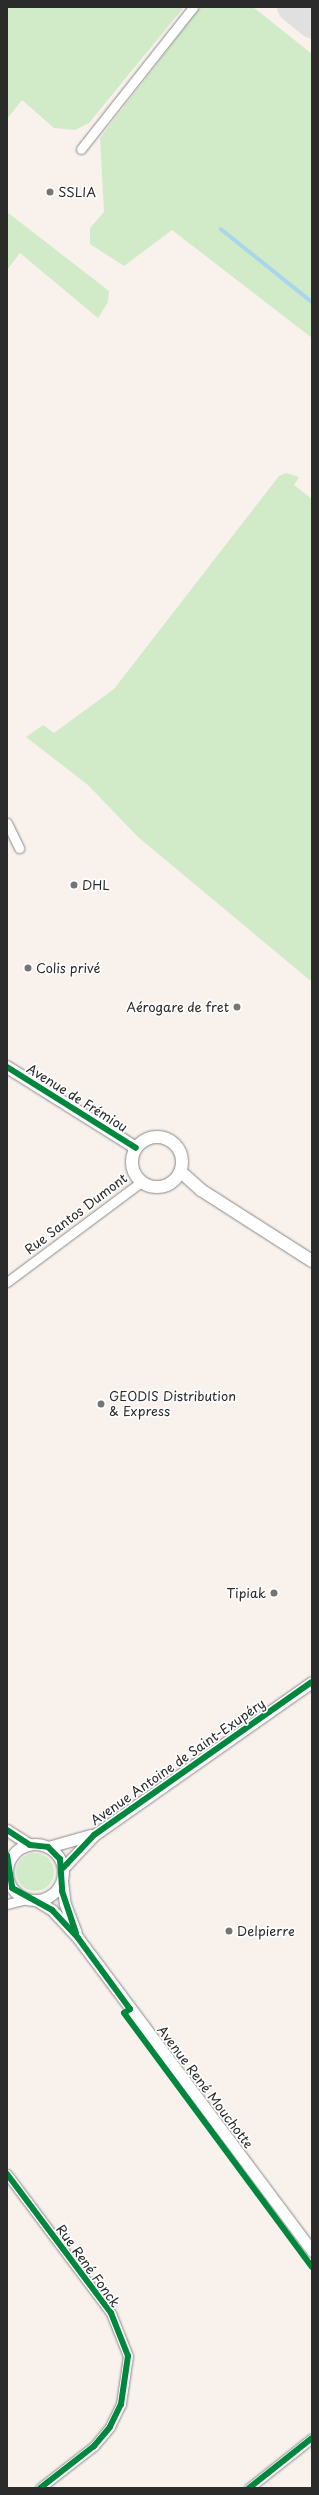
<!DOCTYPE html>
<meta charset="utf-8">
<style>
body{margin:0}
#map{position:relative;width:319px;height:2495px;overflow:hidden;background:#fff;font-family:"Playpen Sans",sans-serif}
div>[style]{position:absolute}
.built>*{inset:0;background:#f8f1ec;transform-origin:0 0}
.green>*{inset:0;background:#d1ebc8}
.round{border-radius:50%}
.stream>*{height:3.5px;margin:-1.75px;padding:0 1.75px;transform-origin:1.75px;border-radius:1.75px;background:#a8d6ec}
.taxiway>*{height:30px;margin:-15px;padding:0 15px;transform-origin:15px;border-radius:15px;background:#e0e0e0}
.roads{filter:drop-shadow(0 0 1px #8a8a8a) drop-shadow(0 0 1px #8a8a8a)}
.minor>*{height:9px;margin:-4.5px;padding:0 4.5px;transform-origin:4.5px;border-radius:4.5px;background:#fff}
.tertiary>*{height:11px;margin:-5.5px;padding:0 5.5px;transform-origin:5.5px;border-radius:5.5px;background:#fff}
.tertiary>.ring{margin:-5.5px;padding:0;box-sizing:content-box;background:none;border:11px solid #fff;border-radius:50%}
.secondary>*{height:12px;margin:-6px;padding:0 6px;transform-origin:6px;border-radius:6px;background:#fff}
.secondary>.ring{margin:-6px;padding:0;box-sizing:content-box;background:none;border:12px solid #fff;border-radius:50%}
.cycleway>*{height:6px;margin:-3px;padding:0 3px;transform-origin:3px;border-radius:3px;background:#00873e}
.dots>*{width:11px;height:11px;translate:-50% -50%;box-sizing:border-box;border:2px solid #fff;border-radius:50%}
span{translate:-50% -50%;white-space:nowrap;text-align:center;line-height:1.15;-webkit-text-stroke:3.5px #fff;paint-order:stroke}
.poi-label{font-size:13px;color:#2b2b2b}
.left{translate:0 -50%;text-align:left}
.right{translate:-100% -50%;text-align:right}
.street-label{font-size:13px;color:#2b2b2b}
.frame{position:absolute;inset:0;border:8px solid #2b2b2b;pointer-events:none}
</style>
<div id="map">
<div class="built">
<div style="left:7px;top:7px;width:305px;height:2481px"></div>
</div>
<div class="green">
<div style="clip-path:polygon(7px 7px,184px 7px,89px 123px,75px 130px,54px 128px,22px 100px,7px 119px)"></div>
<div style="clip-path:polygon(200px 7px,253px 7px,312px 54px,312px 338px,172px 230px,124px 266px,90px 244px,90px 228px,104px 212px,100px 138px)"></div>
<div style="clip-path:polygon(7px 212px,109px 291px,108px 302px,98px 318px,20px 253px,7px 270px)"></div>
<div style="clip-path:polygon(286px 473px,299px 477px,294px 485px,312px 499px,312px 982px,138px 837px,88px 785px,26px 737px,43px 725px,54px 733px,114px 689px,279px 476px)"></div>
<div class="round" style="left:16px;top:1853px;width:38px;height:38px"></div>
</div>
<div class="stream">
<div style="left:221px;top:229px;width:117px;rotate:38.7deg"></div>
</div>
<div class="taxiway">
<div style="left:292px;top:7px;width:26px;rotate:39deg"></div>
</div>
<div class="roads">
<div class="minor">
<div style="left:81px;top:149px;width:181px;rotate:-51.7deg"></div>
<div style="left:7px;top:823px;width:28px;rotate:64deg"></div>
<div style="left:7px;top:1282px;width:167px;rotate:-36.7deg"></div>
<div style="left:7px;top:1876px;width:2px;rotate:-63deg"></div>
<div style="left:7px;top:1904px;width:21px;rotate:-14deg"></div>
<div style="left:7px;top:2174px;width:174px;rotate:53.2deg"></div>
<div style="left:111px;top:2313px;width:46px;rotate:68.4deg"></div>
<div style="left:128px;top:2356px;width:49px;rotate:98.3deg"></div>
<div style="left:121px;top:2404px;width:25px;rotate:116deg"></div>
<div style="left:110px;top:2427px;width:25px;rotate:130deg"></div>
<div style="left:94px;top:2446px;width:68px;rotate:142.1deg"></div>
<div style="left:249px;top:2488px;width:80px;rotate:-38.4deg"></div>
</div>
<div class="tertiary">
<div style="left:7px;top:1830px;width:27px;rotate:33deg"></div>
<div class="ring" style="left:7px;top:1844px;width:45px;height:45px"></div>
<div style="left:48px;top:1847px;width:45px;rotate:-15.6deg"></div>
<div style="left:63px;top:1868px;width:45px;rotate:-46.8deg"></div>
<div style="left:94px;top:1835px;width:266px;rotate:-35.1deg"></div>
<div style="left:62px;top:1881px;width:23px;rotate:83deg"></div>
<div style="left:65px;top:1904px;width:30px;rotate:69deg"></div>
<div style="left:36px;top:1900px;width:19px;rotate:32deg"></div>
<div style="left:52px;top:1910px;width:38px;rotate:47deg"></div>
<div style="left:78px;top:1938px;width:391px;rotate:53.2deg"></div>
</div>
<div class="secondary">
<div style="left:7px;top:1067px;width:152px;rotate:32.1deg"></div>
<div class="ring" style="left:132px;top:1137px;width:38px;height:38px"></div>
<div style="left:181px;top:1172px;width:27px;rotate:42deg"></div>
<div style="left:201px;top:1190px;width:132px;rotate:32.6deg"></div>
</div>
</div>
<div class="cycleway">
<div style="left:7px;top:1067px;width:152px;rotate:32.1deg"></div>
<div style="left:7px;top:1830px;width:27px;rotate:33deg"></div>
<div style="left:30px;top:1845px;width:18px;rotate:6deg"></div>
<div style="left:48px;top:1847px;width:17px;rotate:45deg"></div>
<div style="left:60px;top:1859px;width:32px;rotate:86deg"></div>
<div style="left:62px;top:1891px;width:44px;rotate:71.6deg"></div>
<div style="left:7px;top:1855px;width:33px;rotate:81deg"></div>
<div style="left:12px;top:1888px;width:46px;rotate:28.8deg"></div>
<div style="left:52px;top:1910px;width:38px;rotate:47deg"></div>
<div style="left:78px;top:1938px;width:88px;rotate:53.8deg"></div>
<div style="left:130px;top:2009px;width:7px;rotate:146deg"></div>
<div style="left:124px;top:2013px;width:316px;rotate:53.5deg"></div>
<div style="left:63px;top:1868px;width:45px;rotate:-46.8deg"></div>
<div style="left:94px;top:1835px;width:266px;rotate:-35.1deg"></div>
<div style="left:7px;top:2174px;width:174px;rotate:53.2deg"></div>
<div style="left:111px;top:2313px;width:46px;rotate:68.4deg"></div>
<div style="left:128px;top:2356px;width:49px;rotate:98.3deg"></div>
<div style="left:121px;top:2404px;width:25px;rotate:116deg"></div>
<div style="left:110px;top:2427px;width:25px;rotate:130deg"></div>
<div style="left:94px;top:2446px;width:68px;rotate:142.1deg"></div>
<div style="left:249px;top:2488px;width:80px;rotate:-38.4deg"></div>
</div>
<div class="dots">
<div style="left:50px;top:192px;background:#757575"></div>
<div style="left:74px;top:885px;background:#757575"></div>
<div style="left:28px;top:968px;background:#757575"></div>
<div style="left:237px;top:1007px;background:#757575"></div>
<div style="left:101px;top:1404px;background:#757575"></div>
<div style="left:274px;top:1593px;background:#757575"></div>
<div style="left:229px;top:1931px;background:#757575"></div>
</div>
<div class="poi-label">
<span class="left" style="left:58px;top:192px">SSLIA</span>
<span class="left" style="left:82px;top:885px">DHL</span>
<span class="left" style="left:36px;top:968px">Colis privé</span>
<span class="right" style="left:229px;top:1007px">Aérogare de fret</span>
<span class="left" style="left:109px;top:1404px">GEODIS Distribution<br>&amp; Express</span>
<span class="right" style="left:266px;top:1593px">Tipiak</span>
<span class="left" style="left:237px;top:1931px">Delpierre</span>
</div>
<div class="street-label">
<span style="left:77px;top:1098px;rotate:32deg">Avenue de Frémiou</span>
<span style="left:76px;top:1214px;rotate:-37deg">Rue Santos Dumont</span>
<span style="left:178px;top:1762px;rotate:-35deg">Avenue Antoine de Saint-Exupéry</span>
<span style="left:205px;top:2087px;rotate:53deg">Avenue René Mouchotte</span>
<span style="left:88px;top:2266px;rotate:54deg">Rue René Fonck</span>
</div>
<div class="frame"></div>
</div>
